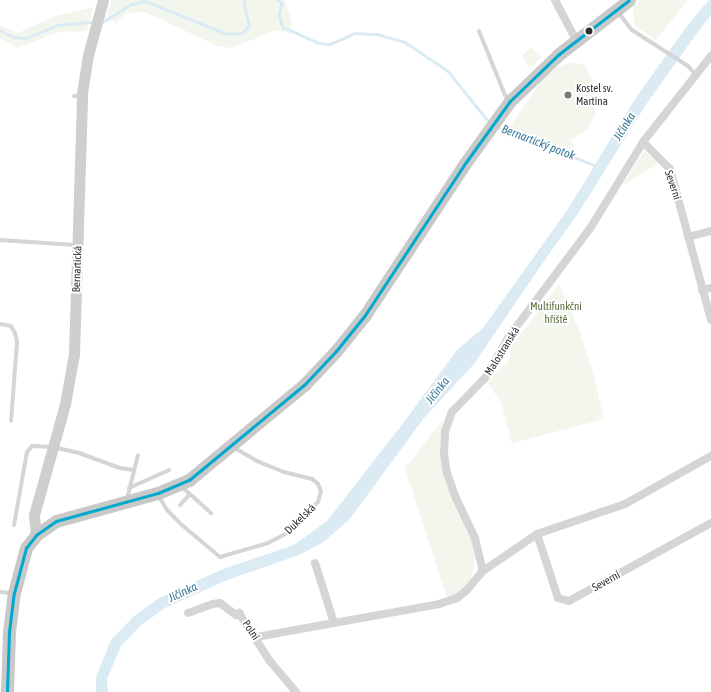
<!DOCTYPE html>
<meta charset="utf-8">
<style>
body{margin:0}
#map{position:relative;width:711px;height:692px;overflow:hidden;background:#fff;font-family:"Asap Condensed",sans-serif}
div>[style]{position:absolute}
.green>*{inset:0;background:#f2f6ed}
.water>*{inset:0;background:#dbebf3}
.stream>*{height:2.5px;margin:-1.25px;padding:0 1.25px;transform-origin:1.25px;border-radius:1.25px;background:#dbebf3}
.lane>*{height:4px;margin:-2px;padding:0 2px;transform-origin:2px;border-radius:2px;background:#d5d5d5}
.street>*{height:8px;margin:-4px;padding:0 4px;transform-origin:4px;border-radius:4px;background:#d5d5d5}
.secondary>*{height:11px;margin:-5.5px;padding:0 5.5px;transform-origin:5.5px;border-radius:5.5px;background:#cfcfcf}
.primary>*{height:13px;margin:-6.5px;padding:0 6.5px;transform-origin:6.5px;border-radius:6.5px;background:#c9c9c9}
.bus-1>*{height:3px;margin:-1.5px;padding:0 1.5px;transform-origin:1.5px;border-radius:1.5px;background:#00a9ce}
.dots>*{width:11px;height:11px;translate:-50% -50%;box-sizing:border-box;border:2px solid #fff;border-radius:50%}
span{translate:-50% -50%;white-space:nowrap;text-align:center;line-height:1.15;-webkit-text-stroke:4px #fff;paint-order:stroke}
.poi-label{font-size:11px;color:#313131}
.left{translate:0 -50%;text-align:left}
.street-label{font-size:11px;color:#313131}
.park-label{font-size:11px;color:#576f3c}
.water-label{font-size:12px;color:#3b7997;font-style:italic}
</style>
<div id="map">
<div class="green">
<div style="clip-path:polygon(112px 0,285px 0,292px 23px,290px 34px,276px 30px,232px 48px,218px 46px,145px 12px,126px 13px,115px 24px,107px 15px)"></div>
<div style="clip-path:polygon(642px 0,688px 0,656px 40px,635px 26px,633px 15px,634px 5px)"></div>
<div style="clip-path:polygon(93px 7px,87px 31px,59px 32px,17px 48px,0 38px,0 25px,18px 33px,55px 16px)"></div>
<div style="clip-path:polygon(531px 47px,542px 57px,529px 68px,522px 55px)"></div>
<div style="clip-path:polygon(570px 63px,584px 64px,587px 69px,593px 82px,591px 83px,596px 112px,588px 129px,570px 140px,574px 146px,569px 150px,509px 128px,542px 80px,557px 67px)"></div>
<div style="clip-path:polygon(644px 151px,659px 163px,625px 184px,624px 183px)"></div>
<div style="clip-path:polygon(559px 284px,572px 311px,575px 323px,577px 323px,593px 373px,604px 419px,512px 443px,501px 402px,487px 382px,509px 361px,510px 350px,515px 342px)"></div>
<div style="clip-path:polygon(443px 420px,441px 454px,474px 549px,475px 562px,470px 582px,456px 595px,447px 598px,405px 468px)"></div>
</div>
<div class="water">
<div style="clip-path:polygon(709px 0,711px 0,711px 15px,697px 33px,645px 106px,577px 215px,542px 264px,474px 364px,424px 418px,349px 520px,322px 543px,299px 555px,227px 580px,165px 608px,140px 626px,121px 646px,107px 679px,108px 692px,96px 692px,96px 677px,111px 640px,133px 617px,159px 598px,223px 569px,294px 545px,327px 521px,404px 422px,457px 350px,483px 328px,568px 209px,635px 99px,687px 26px)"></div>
</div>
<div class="stream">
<div style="left:278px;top:0;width:5px;rotate:37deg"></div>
<div style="left:282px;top:3px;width:12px;rotate:104deg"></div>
<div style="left:279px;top:15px;width:13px;rotate:72deg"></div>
<div style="left:283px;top:27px;width:39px;rotate:24deg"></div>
<div style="left:319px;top:43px;width:11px;rotate:5deg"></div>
<div style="left:330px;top:44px;width:27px;rotate:-24deg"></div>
<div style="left:355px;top:33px;width:22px;rotate:3deg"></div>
<div style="left:377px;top:34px;width:29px;rotate:16deg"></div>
<div style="left:405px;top:42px;width:52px;rotate:34deg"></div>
<div style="left:448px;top:71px;width:67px;rotate:51.1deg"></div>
<div style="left:101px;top:23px;width:36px;rotate:-32deg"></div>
<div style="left:132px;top:4px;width:13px;rotate:-13deg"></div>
<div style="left:145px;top:1px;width:88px;rotate:21.9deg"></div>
<div style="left:227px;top:34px;width:15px;rotate:-4deg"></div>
<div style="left:242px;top:33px;width:10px;rotate:-45deg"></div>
<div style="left:249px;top:26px;width:23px;rotate:-103deg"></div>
<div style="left:244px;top:4px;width:4px;rotate:-76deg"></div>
<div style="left:0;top:30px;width:16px;rotate:27deg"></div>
<div style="left:14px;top:37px;width:13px;rotate:4deg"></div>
<div style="left:27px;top:38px;width:33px;rotate:-23deg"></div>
<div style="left:57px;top:25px;width:36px;rotate:-5deg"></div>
<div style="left:496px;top:127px;width:108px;rotate:21.1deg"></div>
</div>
<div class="lane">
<div style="left:617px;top:11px;width:24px;rotate:52deg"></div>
<div style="left:632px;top:30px;width:67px;rotate:32.7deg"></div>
<div style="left:688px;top:66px;width:11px;rotate:49deg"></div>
<div style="left:479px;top:31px;width:69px;rotate:67.9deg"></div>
<div style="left:505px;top:95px;width:6px;rotate:51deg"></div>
<div style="left:74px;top:96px;width:8px"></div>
<div style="left:0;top:240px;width:76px;rotate:3.8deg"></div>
<div style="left:0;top:324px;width:11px;rotate:10deg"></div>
<div style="left:11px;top:326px;width:8px;rotate:60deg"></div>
<div style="left:15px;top:333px;width:9px;rotate:77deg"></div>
<div style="left:17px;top:342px;width:79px;rotate:94.3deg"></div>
<div style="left:180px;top:485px;width:42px;rotate:42.1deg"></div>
<div style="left:129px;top:488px;width:44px;rotate:-24.2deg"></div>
<div style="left:158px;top:495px;width:17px;rotate:59deg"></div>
<div style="left:167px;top:510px;width:21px;rotate:45deg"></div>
<div style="left:182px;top:525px;width:50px;rotate:40.1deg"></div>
<div style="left:220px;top:557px;width:50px;rotate:-16.3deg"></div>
<div style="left:268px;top:543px;width:21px;rotate:-28deg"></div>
<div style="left:287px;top:533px;width:44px;rotate:-45deg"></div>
<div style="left:318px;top:502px;width:11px;rotate:-75deg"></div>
<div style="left:321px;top:491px;width:8px;rotate:-113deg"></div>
<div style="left:318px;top:484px;width:8px;rotate:-140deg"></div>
<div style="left:312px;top:479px;width:29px;rotate:-166deg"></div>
<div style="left:284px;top:472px;width:29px;rotate:-158deg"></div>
<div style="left:257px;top:461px;width:22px;rotate:-150deg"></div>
<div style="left:238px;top:450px;width:6px;rotate:-129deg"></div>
<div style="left:127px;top:499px;width:45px;rotate:-76deg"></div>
<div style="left:180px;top:505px;width:13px;rotate:-48deg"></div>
<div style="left:14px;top:525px;width:74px;rotate:-79.9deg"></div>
<div style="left:27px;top:452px;width:8px;rotate:-50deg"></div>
<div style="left:32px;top:446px;width:21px;rotate:3deg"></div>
<div style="left:53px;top:447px;width:27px;rotate:13deg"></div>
<div style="left:79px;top:453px;width:44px;rotate:20.1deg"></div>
<div style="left:120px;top:468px;width:14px;rotate:8deg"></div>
<div style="left:0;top:592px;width:12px;rotate:5deg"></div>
</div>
<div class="street">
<div style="left:555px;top:0;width:45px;rotate:62.3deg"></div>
<div style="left:643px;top:142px;width:38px;rotate:45deg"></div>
<div style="left:670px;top:169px;width:156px;rotate:74.8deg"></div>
<div style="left:688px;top:237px;width:24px;rotate:-15deg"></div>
<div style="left:702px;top:290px;width:9px;rotate:-13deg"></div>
<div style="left:537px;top:534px;width:67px;rotate:71.8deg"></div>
<div style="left:558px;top:598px;width:11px;rotate:15deg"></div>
<div style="left:569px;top:601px;width:162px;rotate:-28.8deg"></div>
<div style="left:315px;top:563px;width:63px;rotate:72.4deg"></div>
<div style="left:483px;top:571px;width:34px;rotate:-104deg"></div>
<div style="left:475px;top:538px;width:47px;rotate:-115.5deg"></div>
<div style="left:455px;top:496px;width:24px;rotate:-109deg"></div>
<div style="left:447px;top:473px;width:19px;rotate:-99deg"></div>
<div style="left:444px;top:454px;width:22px;rotate:-87deg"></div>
<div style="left:445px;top:432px;width:21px;rotate:-71deg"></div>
<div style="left:452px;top:412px;width:47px;rotate:-45.9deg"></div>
<div style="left:485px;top:378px;width:46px;rotate:-60.1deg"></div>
<div style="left:508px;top:338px;width:139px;rotate:-53.2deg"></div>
<div style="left:591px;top:227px;width:100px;rotate:-58.5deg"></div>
<div style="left:643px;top:142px;width:110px;rotate:-51.7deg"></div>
<div style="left:188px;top:613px;width:27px;rotate:-20deg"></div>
<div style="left:213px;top:604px;width:7px;rotate:-8deg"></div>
<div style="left:220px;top:603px;width:20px;rotate:37deg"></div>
<div style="left:236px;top:615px;width:4px;rotate:-34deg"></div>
<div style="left:239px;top:613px;width:56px;rotate:57.4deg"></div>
<div style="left:269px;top:660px;width:42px;rotate:49.8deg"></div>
<div style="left:256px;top:637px;width:186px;rotate:-10.2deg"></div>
<div style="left:439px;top:604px;width:19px;rotate:-18deg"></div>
<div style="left:457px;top:598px;width:11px;rotate:-38deg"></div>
<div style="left:466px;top:591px;width:26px;rotate:-50deg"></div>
<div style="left:483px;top:571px;width:65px;rotate:-34.4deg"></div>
<div style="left:537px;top:534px;width:93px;rotate:-18.8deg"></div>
<div style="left:625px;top:504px;width:98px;rotate:-29.2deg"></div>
</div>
<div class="secondary">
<div style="left:36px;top:535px;width:20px;rotate:-96deg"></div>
<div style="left:34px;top:515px;width:115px;rotate:-74.4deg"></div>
<div style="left:65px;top:404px;width:51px;rotate:-79.8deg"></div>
<div style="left:74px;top:354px;width:261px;rotate:-88.2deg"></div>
<div style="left:82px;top:93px;width:38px;rotate:-81deg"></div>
<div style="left:88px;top:55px;width:57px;rotate:-74.7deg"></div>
</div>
<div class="primary">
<div style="left:7px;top:692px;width:60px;rotate:-88.1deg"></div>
<div style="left:9px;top:632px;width:39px;rotate:-83deg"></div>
<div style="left:14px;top:593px;width:47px;rotate:-75.1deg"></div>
<div style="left:26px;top:548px;width:16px;rotate:-52deg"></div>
<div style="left:36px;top:535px;width:24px;rotate:-35deg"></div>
<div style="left:56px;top:521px;width:106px;rotate:-15.4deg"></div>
<div style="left:158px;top:493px;width:34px;rotate:-23deg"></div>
<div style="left:189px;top:480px;width:149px;rotate:-39.6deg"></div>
<div style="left:304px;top:385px;width:47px;rotate:-46.7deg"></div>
<div style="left:336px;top:351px;width:46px;rotate:-51.1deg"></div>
<div style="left:365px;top:315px;width:183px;rotate:-56.6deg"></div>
<div style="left:466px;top:162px;width:75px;rotate:-54.2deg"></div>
<div style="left:510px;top:101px;width:68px;rotate:-43.8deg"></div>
<div style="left:559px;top:54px;width:88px;rotate:-37.6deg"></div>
</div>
<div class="bus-1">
<div style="left:7px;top:692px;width:60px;rotate:-88.1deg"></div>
<div style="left:9px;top:632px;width:39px;rotate:-83deg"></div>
<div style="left:14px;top:593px;width:47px;rotate:-75.1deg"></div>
<div style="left:26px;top:548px;width:16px;rotate:-52deg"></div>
<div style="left:36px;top:535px;width:24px;rotate:-35deg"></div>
<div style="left:56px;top:521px;width:106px;rotate:-15.4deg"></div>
<div style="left:158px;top:493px;width:34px;rotate:-23deg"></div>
<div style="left:189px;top:480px;width:149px;rotate:-39.6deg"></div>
<div style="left:304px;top:385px;width:47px;rotate:-46.7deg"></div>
<div style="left:336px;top:351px;width:46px;rotate:-51.1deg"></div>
<div style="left:365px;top:315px;width:183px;rotate:-56.6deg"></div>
<div style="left:466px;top:162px;width:75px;rotate:-54.2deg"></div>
<div style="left:510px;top:101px;width:68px;rotate:-43.8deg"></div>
<div style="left:559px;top:54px;width:88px;rotate:-37.6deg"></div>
</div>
<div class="dots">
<div style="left:589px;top:31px;background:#313131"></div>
<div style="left:568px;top:95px;background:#797979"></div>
</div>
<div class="poi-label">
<span class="left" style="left:576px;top:95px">Kostel sv.<br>Martina</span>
</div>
<div class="street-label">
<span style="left:673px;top:185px;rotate:72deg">Severní</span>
<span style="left:77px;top:269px;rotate:-88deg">Bernartická</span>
<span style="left:502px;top:351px;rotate:-58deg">Malostranská</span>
<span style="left:300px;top:519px;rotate:-44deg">Dukelská</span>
<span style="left:606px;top:581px;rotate:-29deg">Severní</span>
<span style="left:251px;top:630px;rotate:56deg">Polní</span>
</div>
<div class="park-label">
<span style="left:556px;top:313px">Multifunkční<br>hřiště</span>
</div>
<div class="water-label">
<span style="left:625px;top:127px;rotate:-58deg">Jičínka</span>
<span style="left:538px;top:143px;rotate:21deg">Bernartický potok</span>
<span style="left:438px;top:391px;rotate:-51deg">Jičínka</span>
<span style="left:183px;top:593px;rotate:-25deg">Jičínka</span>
</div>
</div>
